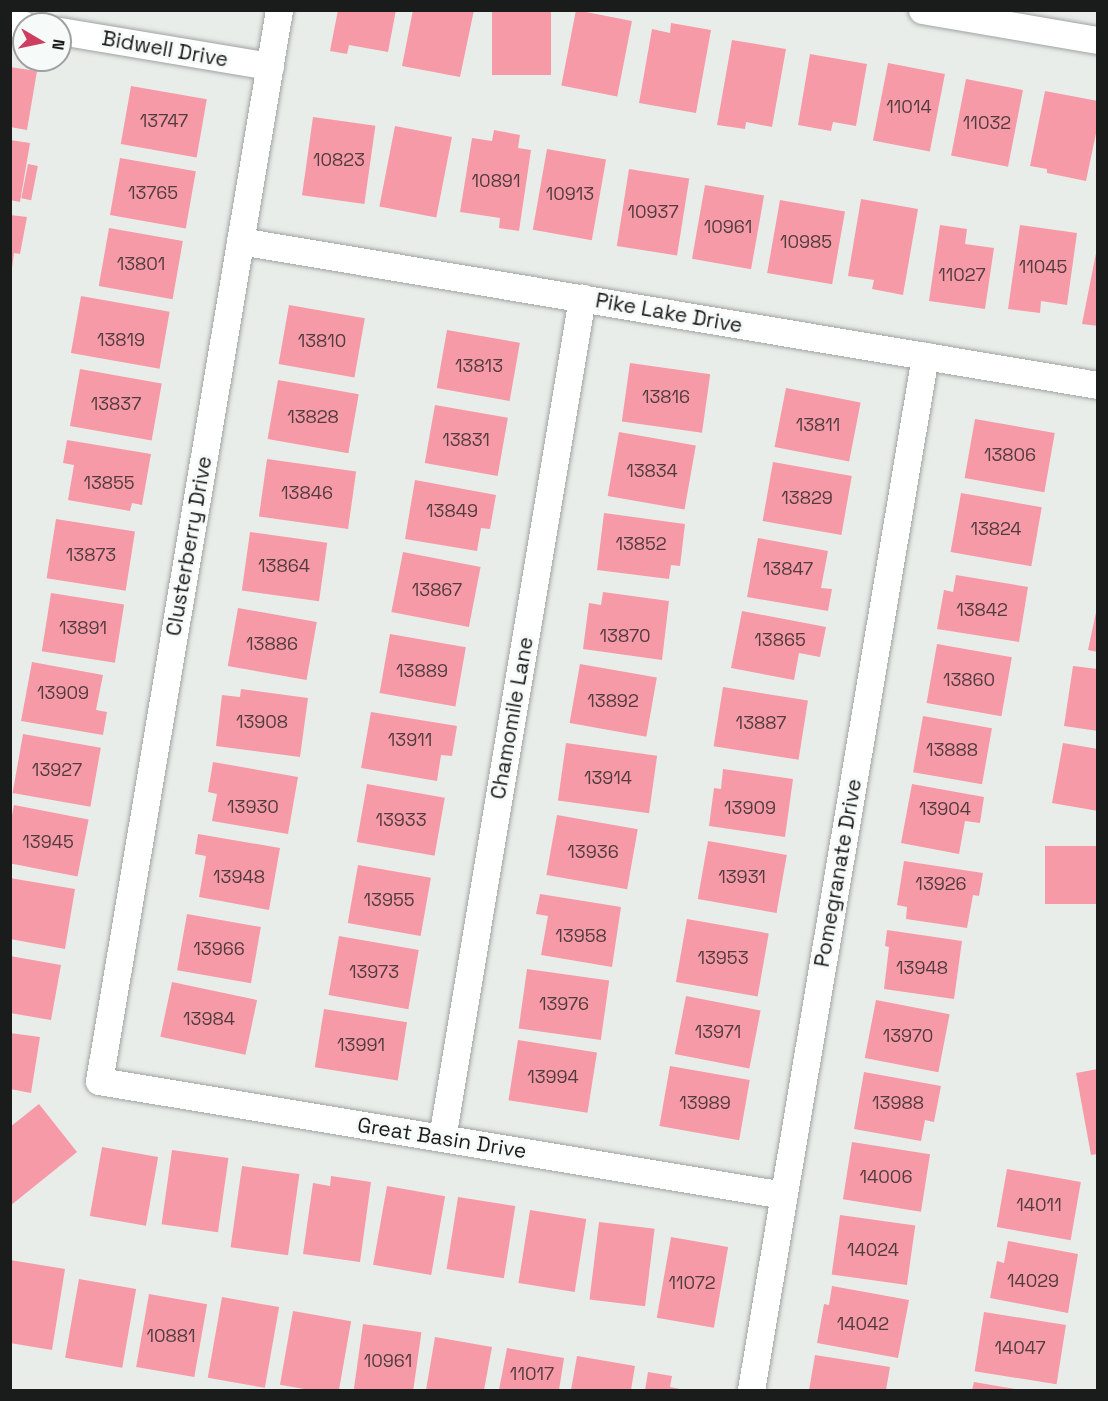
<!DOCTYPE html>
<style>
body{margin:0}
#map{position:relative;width:1108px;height:1401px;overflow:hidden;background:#e9edea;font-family:"Space Grotesk",sans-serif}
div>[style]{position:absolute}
.building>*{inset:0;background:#f79aa8;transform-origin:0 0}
.roads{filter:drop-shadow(0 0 2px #a0a4a1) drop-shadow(0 0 2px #a0a4a1)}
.minor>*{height:27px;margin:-13.5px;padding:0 13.5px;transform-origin:13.5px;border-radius:13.5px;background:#fff}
span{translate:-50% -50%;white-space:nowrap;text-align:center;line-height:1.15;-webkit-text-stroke:6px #f6faf8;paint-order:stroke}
.number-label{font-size:18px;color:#513c3e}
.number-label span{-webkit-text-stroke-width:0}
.street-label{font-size:21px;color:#1a1c1b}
.frame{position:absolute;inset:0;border:12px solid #1a1c1b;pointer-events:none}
.north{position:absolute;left:12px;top:12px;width:60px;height:60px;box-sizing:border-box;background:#f6faf8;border:2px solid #9ea1a0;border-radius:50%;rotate:99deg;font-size:16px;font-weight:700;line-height:24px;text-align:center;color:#1a1c1b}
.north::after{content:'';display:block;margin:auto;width:21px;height:27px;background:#cd3e61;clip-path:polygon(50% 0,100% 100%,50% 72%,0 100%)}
</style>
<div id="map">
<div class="building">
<div style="clip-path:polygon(338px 10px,396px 10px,388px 52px,349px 45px,347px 54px,330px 51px)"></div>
<div style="clip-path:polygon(413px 10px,474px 10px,460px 77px,402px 66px)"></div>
<div style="left:492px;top:10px;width:59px;height:65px"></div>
<div style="left:576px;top:10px;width:57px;height:77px;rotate:11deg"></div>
<div style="clip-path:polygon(671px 23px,711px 30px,696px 113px,639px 103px,652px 29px,670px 33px)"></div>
<div style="clip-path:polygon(732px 40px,786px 49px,772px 127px,746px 122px,745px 129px,717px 125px)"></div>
<div style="clip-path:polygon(810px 54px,867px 64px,856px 126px,833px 122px,831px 131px,798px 125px)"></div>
<div style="left:888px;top:63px;width:58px;height:79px;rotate:11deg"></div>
<div style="clip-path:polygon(10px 67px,37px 71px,27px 130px,10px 127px)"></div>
<div style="left:966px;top:79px;width:58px;height:78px;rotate:11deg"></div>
<div style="left:131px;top:86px;width:77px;height:59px;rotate:10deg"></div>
<div style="clip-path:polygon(1045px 91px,1098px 101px,1098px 124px,1086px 181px,1047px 173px,1047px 169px,1030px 166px)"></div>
<div style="left:313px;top:117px;width:63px;height:79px;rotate:8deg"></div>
<div style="left:395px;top:126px;width:58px;height:82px;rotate:11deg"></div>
<div style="clip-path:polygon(494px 130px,520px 135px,518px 148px,531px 150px,519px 231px,499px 228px,500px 218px,460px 212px,472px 138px,492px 141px)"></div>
<div style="clip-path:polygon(10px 140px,30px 143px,20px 202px,10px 200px)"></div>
<div style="left:547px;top:149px;width:60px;height:82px;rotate:10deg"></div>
<div style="left:120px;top:158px;width:77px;height:58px;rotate:10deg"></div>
<div style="left:28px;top:164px;width:10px;height:35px;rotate:11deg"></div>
<div style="left:629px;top:169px;width:61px;height:78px;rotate:9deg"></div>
<div style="left:705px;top:185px;width:60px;height:75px;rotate:10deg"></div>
<div style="clip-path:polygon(861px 199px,918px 209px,903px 295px,872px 289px,874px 280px,848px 276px)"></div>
<div style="left:780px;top:200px;width:66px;height:74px;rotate:10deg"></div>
<div style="clip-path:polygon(10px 215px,27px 217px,20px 254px,14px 253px,12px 268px)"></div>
<div style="clip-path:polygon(940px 225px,967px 229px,965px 244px,994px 248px,985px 309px,929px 301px)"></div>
<div style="clip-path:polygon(1020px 225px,1077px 233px,1067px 305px,1041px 301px,1040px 313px,1008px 309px)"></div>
<div style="left:109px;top:228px;width:75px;height:59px;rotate:10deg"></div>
<div style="clip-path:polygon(1098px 243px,1098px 326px,1082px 324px)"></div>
<div style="left:81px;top:296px;width:90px;height:58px;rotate:10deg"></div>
<div style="left:289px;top:305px;width:77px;height:60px;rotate:10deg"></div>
<div style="left:447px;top:330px;width:74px;height:59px;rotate:10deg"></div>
<div style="left:630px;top:363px;width:81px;height:59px;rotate:8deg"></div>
<div style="left:80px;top:369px;width:83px;height:58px;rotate:10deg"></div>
<div style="left:278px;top:380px;width:82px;height:60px;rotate:10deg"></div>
<div style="left:786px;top:388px;width:76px;height:60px;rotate:11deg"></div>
<div style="left:435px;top:405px;width:74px;height:59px;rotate:10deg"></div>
<div style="left:975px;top:419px;width:81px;height:60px;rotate:10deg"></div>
<div style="left:619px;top:432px;width:78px;height:65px;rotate:10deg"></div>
<div style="clip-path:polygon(67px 440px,151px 454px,142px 505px,132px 503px,130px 511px,68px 500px,74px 465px,63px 463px)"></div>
<div style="left:267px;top:459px;width:90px;height:58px;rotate:8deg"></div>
<div style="left:773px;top:462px;width:80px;height:60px;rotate:10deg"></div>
<div style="clip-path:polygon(415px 480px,496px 495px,490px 529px,481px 528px,477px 551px,405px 539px)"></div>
<div style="left:961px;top:493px;width:82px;height:60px;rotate:10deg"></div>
<div style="clip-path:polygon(604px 513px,685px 524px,680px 566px,671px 565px,669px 579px,597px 570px)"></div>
<div style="left:56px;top:519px;width:80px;height:60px;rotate:9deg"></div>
<div style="left:250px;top:532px;width:78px;height:59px;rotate:8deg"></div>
<div style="clip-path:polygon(758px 538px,828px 551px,821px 588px,832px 589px,828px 611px,747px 597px)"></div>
<div style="left:403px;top:552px;width:79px;height:61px;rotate:11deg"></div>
<div style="clip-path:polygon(956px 575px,1028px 587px,1019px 642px,937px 629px,944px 590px,953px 592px)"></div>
<div style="clip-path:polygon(603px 592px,669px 601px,662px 660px,583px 649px,589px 603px,601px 605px)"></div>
<div style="left:51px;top:593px;width:74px;height:59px;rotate:9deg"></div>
<div style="clip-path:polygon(1098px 603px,1098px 652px,1088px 650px)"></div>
<div style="left:238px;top:608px;width:80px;height:59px;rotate:10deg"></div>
<div style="clip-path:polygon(742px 611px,826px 627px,820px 657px,799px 653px,794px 680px,731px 668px)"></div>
<div style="left:390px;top:634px;width:77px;height:60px;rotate:10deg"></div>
<div style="left:937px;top:644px;width:76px;height:60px;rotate:10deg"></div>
<div style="clip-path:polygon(32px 662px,103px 675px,96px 710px,107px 712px,103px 735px,21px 721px)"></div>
<div style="left:580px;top:664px;width:78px;height:60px;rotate:10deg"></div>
<div style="clip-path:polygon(1073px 666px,1098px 669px,1098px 731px,1064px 726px)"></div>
<div style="left:723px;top:687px;width:86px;height:60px;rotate:9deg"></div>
<div style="clip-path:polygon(241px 689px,308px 698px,300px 757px,216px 746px,222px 695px,240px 697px)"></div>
<div style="clip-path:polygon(371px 712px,457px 726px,452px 756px,441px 755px,437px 781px,361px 768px)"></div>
<div style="left:923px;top:716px;width:70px;height:57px;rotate:10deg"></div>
<div style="left:23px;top:734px;width:79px;height:60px;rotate:10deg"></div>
<div style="left:566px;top:743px;width:92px;height:58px;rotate:8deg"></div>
<div style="clip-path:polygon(1063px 743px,1098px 749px,1098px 811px,1052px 803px)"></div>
<div style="clip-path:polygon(213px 762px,298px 777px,288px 834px,212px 821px,217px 794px,208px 792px)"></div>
<div style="clip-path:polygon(723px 769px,793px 779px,785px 837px,709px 826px,714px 788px,721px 789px)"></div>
<div style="left:367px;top:784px;width:79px;height:59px;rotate:10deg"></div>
<div style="clip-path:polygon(912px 784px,984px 797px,980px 823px,965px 821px,959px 854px,901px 843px)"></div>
<div style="left:14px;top:805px;width:76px;height:58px;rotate:11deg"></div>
<div style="left:557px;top:815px;width:82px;height:61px;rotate:10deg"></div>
<div style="clip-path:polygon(198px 834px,280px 848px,269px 910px,199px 897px,206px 856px,195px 854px)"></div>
<div style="left:708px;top:841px;width:80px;height:59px;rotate:10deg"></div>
<div style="left:1098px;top:846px;width:58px;height:53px;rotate:90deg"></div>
<div style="clip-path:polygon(904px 861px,983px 873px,979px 896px,973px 895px,967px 928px,906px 919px,907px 907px,897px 905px)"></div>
<div style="left:358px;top:865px;width:74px;height:59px;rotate:10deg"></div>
<div style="clip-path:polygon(10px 878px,75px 889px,65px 949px,10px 939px)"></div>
<div style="clip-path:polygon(540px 894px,621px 907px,612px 967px,541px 955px,548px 916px,536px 914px)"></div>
<div style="left:187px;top:914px;width:75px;height:57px;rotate:10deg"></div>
<div style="left:687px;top:919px;width:83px;height:64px;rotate:10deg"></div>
<div style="clip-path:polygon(887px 930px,962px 941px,954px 999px,884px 989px,889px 947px,885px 946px)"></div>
<div style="left:339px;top:936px;width:81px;height:60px;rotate:10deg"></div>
<div style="clip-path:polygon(10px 956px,61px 965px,51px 1020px,10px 1013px)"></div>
<div style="left:527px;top:969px;width:83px;height:60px;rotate:8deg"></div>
<div style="left:172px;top:982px;width:87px;height:56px;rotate:12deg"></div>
<div style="left:686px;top:996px;width:76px;height:59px;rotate:11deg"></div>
<div style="left:876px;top:1000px;width:75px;height:59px;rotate:11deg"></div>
<div style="left:324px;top:1009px;width:84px;height:59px;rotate:9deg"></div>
<div style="clip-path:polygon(10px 1033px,40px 1037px,31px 1093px,10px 1089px)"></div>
<div style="left:518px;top:1040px;width:80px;height:61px;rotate:9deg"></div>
<div style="left:670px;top:1066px;width:81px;height:61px;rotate:10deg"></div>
<div style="clip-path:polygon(1098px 1069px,1098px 1154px,1091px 1155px,1076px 1073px)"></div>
<div style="clip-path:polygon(864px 1072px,941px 1086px,934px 1122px,925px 1120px,921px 1141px,854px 1129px)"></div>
<div style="clip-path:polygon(39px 1104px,77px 1152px,10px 1206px,10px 1127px)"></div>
<div style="left:852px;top:1142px;width:79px;height:58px;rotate:9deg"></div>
<div style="left:102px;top:1147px;width:57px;height:70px;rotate:10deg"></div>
<div style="left:172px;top:1150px;width:57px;height:75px;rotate:8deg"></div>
<div style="left:242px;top:1166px;width:58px;height:82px;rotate:8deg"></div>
<div style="left:1007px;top:1169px;width:75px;height:59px;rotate:10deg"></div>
<div style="clip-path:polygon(331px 1176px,371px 1182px,360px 1262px,303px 1254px,313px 1183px,330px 1186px)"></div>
<div style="left:387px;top:1186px;width:59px;height:80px;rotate:10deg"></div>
<div style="left:458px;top:1197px;width:58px;height:73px;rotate:9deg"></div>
<div style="left:530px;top:1210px;width:57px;height:74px;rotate:9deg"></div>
<div style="left:840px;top:1215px;width:76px;height:60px;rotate:8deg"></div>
<div style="left:599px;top:1222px;width:56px;height:78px;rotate:7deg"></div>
<div style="left:671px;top:1237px;width:58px;height:82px;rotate:10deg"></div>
<div style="clip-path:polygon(1008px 1241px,1078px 1254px,1068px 1313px,990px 1298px,997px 1261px,1004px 1263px)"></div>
<div style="clip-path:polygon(10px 1260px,65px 1269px,52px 1350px,10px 1343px)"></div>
<div style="left:79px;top:1279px;width:58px;height:80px;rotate:10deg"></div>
<div style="clip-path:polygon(832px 1286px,909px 1300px,898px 1358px,817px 1343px,824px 1304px,829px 1305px)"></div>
<div style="left:149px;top:1294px;width:59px;height:74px;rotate:10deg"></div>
<div style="left:222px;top:1297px;width:58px;height:82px;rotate:10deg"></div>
<div style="left:293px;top:1311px;width:59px;height:75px;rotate:10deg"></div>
<div style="left:984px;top:1312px;width:83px;height:60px;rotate:9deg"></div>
<div style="left:363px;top:1324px;width:59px;height:67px;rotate:8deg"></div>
<div style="clip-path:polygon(435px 1337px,492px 1347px,484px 1390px,426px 1390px)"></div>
<div style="clip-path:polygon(507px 1348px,564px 1358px,559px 1390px,499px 1390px)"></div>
<div style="clip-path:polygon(815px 1355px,890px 1367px,886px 1390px,809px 1390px)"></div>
<div style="clip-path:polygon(577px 1356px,635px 1366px,631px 1390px,571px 1390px)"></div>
<div style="clip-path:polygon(648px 1372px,672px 1376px,670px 1387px,685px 1390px,645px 1390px)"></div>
<div style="clip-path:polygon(974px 1382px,1015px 1389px,1015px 1390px,972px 1390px)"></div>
</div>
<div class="roads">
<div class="minor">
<div style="left:279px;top:10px;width:1086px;rotate:99.54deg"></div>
<div style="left:99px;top:1081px;width:694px;rotate:9.45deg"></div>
<div style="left:922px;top:10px;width:179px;rotate:9.7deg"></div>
<div style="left:10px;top:23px;width:14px;rotate:8deg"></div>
<div style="left:60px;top:31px;width:213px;rotate:9.5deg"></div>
<div style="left:240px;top:241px;width:870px;rotate:9.53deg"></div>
<div style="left:442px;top:1138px;width:852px;rotate:-80.54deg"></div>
<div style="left:751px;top:1390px;width:1049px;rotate:-80.45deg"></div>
</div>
</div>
<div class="number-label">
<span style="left:909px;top:107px">11014</span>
<span style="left:164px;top:121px">13747</span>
<span style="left:987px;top:123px">11032</span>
<span style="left:339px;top:160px">10823</span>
<span style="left:496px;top:181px">10891</span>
<span style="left:153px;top:193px">13765</span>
<span style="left:570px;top:194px">10913</span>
<span style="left:653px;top:212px">10937</span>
<span style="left:728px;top:227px">10961</span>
<span style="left:806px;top:242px">10985</span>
<span style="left:141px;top:264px">13801</span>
<span style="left:1043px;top:267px">11045</span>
<span style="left:962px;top:275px">11027</span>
<span style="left:121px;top:340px">13819</span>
<span style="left:322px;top:341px">13810</span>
<span style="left:479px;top:366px">13813</span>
<span style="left:666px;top:397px">13816</span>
<span style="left:116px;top:404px">13837</span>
<span style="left:313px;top:417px">13828</span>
<span style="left:818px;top:425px">13811</span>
<span style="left:466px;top:440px">13831</span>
<span style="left:1010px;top:455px">13806</span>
<span style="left:652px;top:471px">13834</span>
<span style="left:109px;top:483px">13855</span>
<span style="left:307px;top:493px">13846</span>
<span style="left:807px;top:498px">13829</span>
<span style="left:452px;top:511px">13849</span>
<span style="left:996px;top:529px">13824</span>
<span style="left:641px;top:544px">13852</span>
<span style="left:91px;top:555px">13873</span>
<span style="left:284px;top:566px">13864</span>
<span style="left:788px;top:569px">13847</span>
<span style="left:437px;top:590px">13867</span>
<span style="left:982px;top:610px">13842</span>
<span style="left:83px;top:628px">13891</span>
<span style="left:625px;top:636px">13870</span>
<span style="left:780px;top:640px">13865</span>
<span style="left:272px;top:644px">13886</span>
<span style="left:422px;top:671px">13889</span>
<span style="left:969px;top:680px">13860</span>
<span style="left:63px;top:693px">13909</span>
<span style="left:613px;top:701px">13892</span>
<span style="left:262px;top:722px">13908</span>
<span style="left:761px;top:723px">13887</span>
<span style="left:410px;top:740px">13911</span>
<span style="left:952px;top:750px">13888</span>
<span style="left:57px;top:770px">13927</span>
<span style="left:608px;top:778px">13914</span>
<span style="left:253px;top:807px">13930</span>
<span style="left:750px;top:808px">13909</span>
<span style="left:945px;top:809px">13904</span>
<span style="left:401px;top:820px">13933</span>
<span style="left:48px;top:842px">13945</span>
<span style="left:593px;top:852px">13936</span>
<span style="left:239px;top:877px">13948</span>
<span style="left:742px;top:877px">13931</span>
<span style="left:941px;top:884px">13926</span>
<span style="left:389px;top:900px">13955</span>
<span style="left:581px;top:936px">13958</span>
<span style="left:219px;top:949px">13966</span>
<span style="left:723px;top:958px">13953</span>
<span style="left:922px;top:968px">13948</span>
<span style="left:374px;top:972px">13973</span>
<span style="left:564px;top:1004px">13976</span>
<span style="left:209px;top:1019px">13984</span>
<span style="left:718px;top:1032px">13971</span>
<span style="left:908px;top:1036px">13970</span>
<span style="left:361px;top:1045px">13991</span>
<span style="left:553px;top:1077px">13994</span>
<span style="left:705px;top:1103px">13989</span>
<span style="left:898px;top:1103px">13988</span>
<span style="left:886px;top:1177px">14006</span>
<span style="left:1039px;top:1205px">14011</span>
<span style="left:873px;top:1250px">14024</span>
<span style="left:1033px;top:1281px">14029</span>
<span style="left:692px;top:1283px">11072</span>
<span style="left:863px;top:1324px">14042</span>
<span style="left:171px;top:1336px">10881</span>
<span style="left:1020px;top:1348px">14047</span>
<span style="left:388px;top:1361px">10961</span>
<span style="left:532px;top:1374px">11017</span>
</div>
<div class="street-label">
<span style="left:165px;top:49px;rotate:10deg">Bidwell Drive</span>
<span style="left:669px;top:313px;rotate:10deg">Pike Lake Drive</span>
<span style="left:189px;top:546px;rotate:-80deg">Clusterberry Drive</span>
<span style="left:512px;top:718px;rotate:-80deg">Chamomile Lane</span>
<span style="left:838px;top:873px;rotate:-80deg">Pomegranate Drive</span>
<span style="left:442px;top:1138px;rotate:9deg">Great Basin Drive</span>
</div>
<div class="frame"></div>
<div class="north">N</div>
</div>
